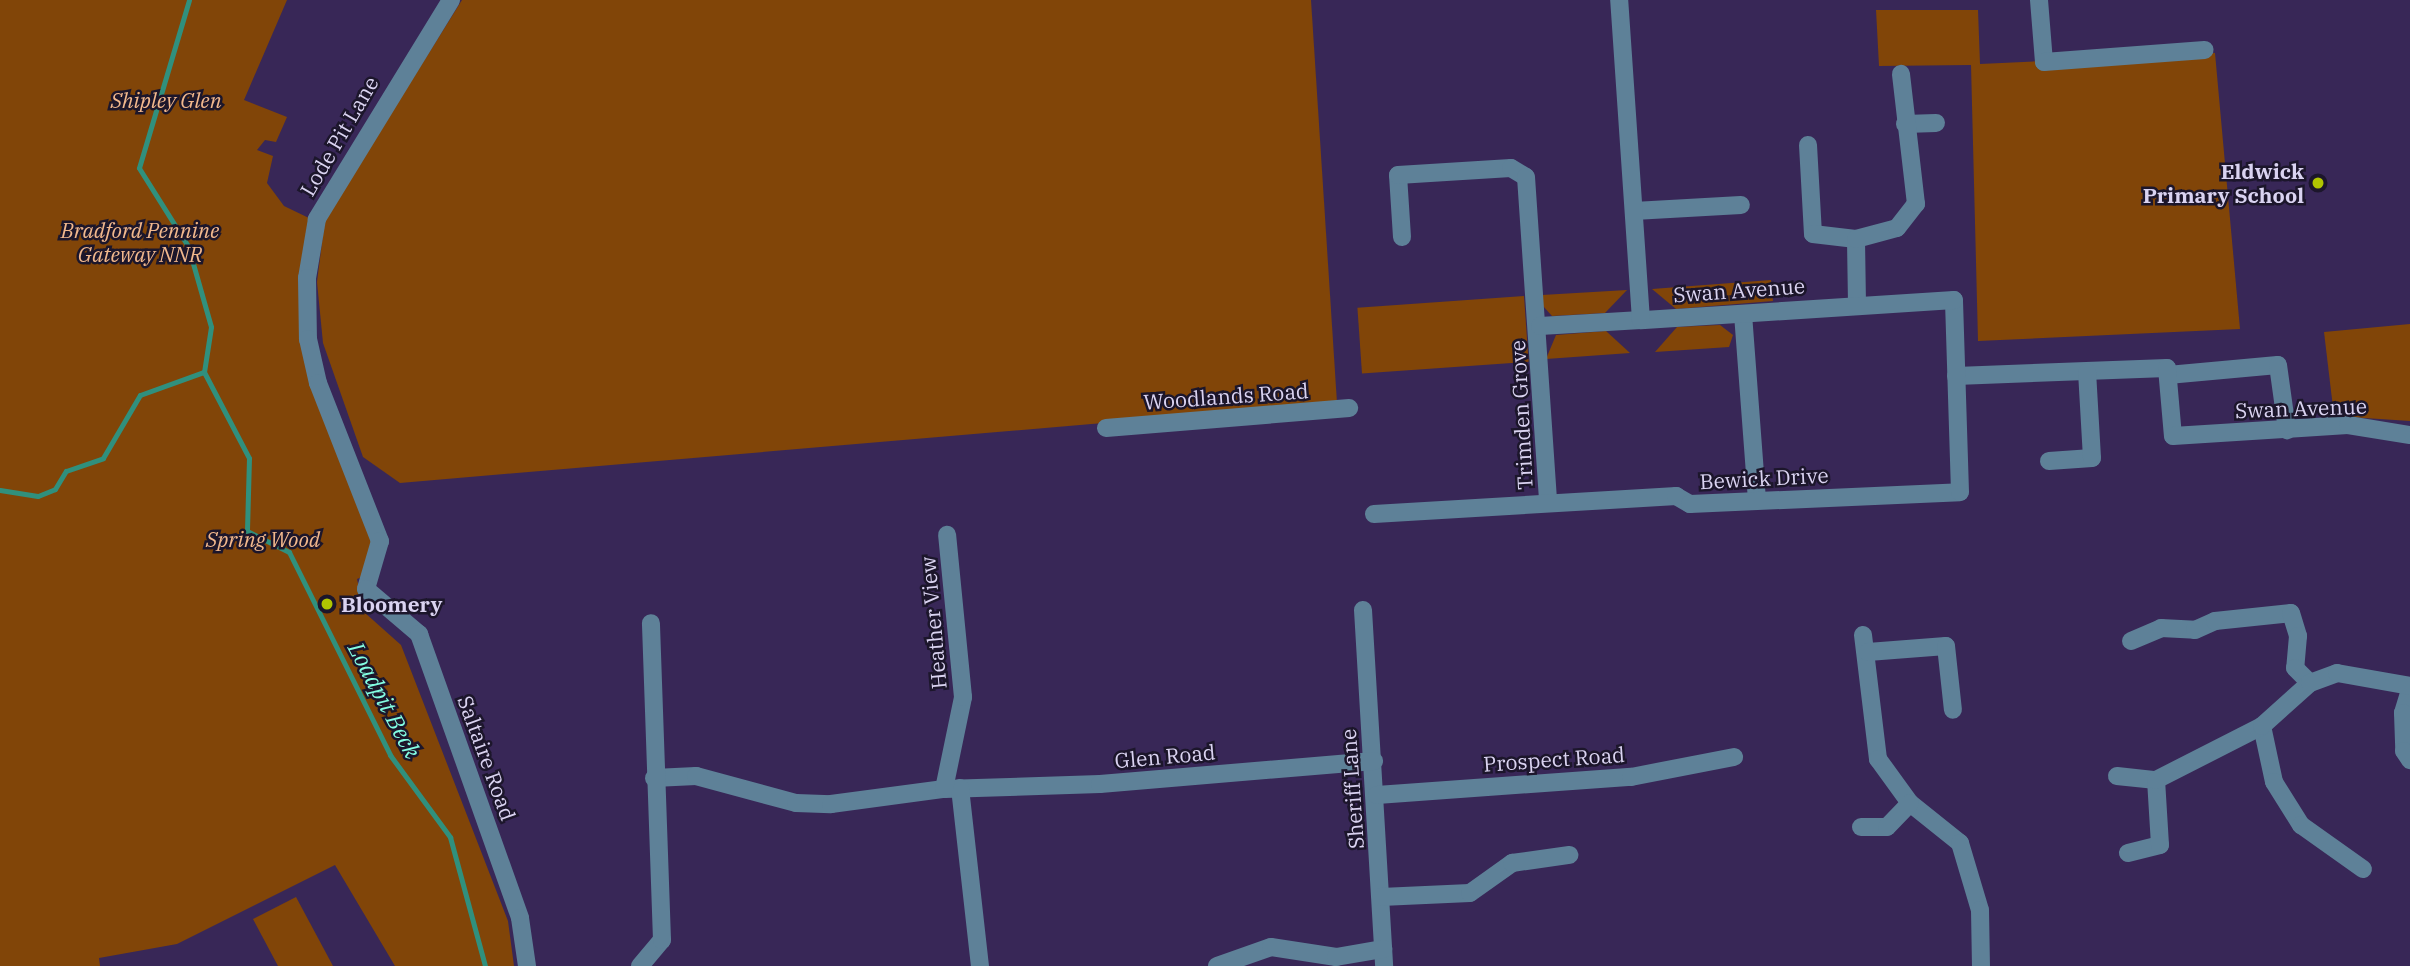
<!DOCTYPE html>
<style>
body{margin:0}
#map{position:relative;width:2410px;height:966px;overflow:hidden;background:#382757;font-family:"IBM Plex Serif",serif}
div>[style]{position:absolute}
.green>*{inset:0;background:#814508;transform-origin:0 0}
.stream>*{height:5px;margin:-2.5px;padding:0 2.5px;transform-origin:2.5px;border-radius:2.5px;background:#30907d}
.minor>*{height:18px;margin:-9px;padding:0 9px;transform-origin:9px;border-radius:9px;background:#5e8198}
.dots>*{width:19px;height:19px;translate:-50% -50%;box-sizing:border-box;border:4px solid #1c162b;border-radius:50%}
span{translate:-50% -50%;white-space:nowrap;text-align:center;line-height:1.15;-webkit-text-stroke:5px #1c162b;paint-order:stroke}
.park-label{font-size:21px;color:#f2b88d;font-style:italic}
.street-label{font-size:21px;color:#dad3f1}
.poi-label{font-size:21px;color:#dad3f1;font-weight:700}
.right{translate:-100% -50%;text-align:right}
.left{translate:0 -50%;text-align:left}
.water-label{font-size:23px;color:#84fee3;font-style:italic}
</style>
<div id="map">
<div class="green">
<div style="clip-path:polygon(0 0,287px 0,244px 100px,287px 117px,276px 142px,265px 140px,257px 150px,273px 156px,267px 183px,284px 206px,311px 219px,304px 320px,373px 534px,367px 575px,357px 579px,364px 612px,401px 645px,508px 921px,514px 966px,395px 966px,335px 865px,177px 944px,99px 958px,100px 966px,0 966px)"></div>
<div style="clip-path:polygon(462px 0,1311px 0,1337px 403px,400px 483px,363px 457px,323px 343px,317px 282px,325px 219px)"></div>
<div style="clip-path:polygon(1876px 10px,1978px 10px,1980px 64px,2215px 53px,2240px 329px,1978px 341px,1971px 65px,1879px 66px)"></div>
<div style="clip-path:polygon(1771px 280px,1773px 301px,1676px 309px,1652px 289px)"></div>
<div style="clip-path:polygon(1627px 290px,1605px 313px,1552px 316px,1543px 306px,1542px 295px)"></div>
<div style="left:1524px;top:296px;width:66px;height:167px;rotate:86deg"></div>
<div style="clip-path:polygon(2410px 324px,2410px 421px,2334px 416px,2324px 332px)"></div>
<div style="clip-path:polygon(1720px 325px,1733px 335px,1729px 347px,1655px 352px,1677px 327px)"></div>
<div style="clip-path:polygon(1606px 331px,1630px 353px,1546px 359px,1556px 335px)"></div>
<div style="clip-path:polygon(296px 897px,333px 966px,278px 966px,253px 919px)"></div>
</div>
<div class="stream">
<div style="left:189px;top:0;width:175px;rotate:106.6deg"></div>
<div style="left:139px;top:168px;width:92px;rotate:57.9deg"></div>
<div style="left:188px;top:246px;width:84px;rotate:74.1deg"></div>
<div style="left:211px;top:327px;width:46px;rotate:98.8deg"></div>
<div style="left:204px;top:372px;width:97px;rotate:62.4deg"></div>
<div style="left:249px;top:458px;width:73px;rotate:91.6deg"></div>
<div style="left:247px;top:531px;width:47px;rotate:26.6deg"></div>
<div style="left:289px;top:552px;width:227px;rotate:63.5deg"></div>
<div style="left:390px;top:755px;width:102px;rotate:53.8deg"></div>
<div style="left:450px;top:837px;width:134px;rotate:74.8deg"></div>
<div style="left:0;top:490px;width:38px;rotate:9deg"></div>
<div style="left:38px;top:496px;width:18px;rotate:-22deg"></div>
<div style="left:55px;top:489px;width:21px;rotate:-59deg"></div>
<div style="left:66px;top:471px;width:39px;rotate:-19deg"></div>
<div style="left:103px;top:458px;width:73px;rotate:-59.6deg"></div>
<div style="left:140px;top:395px;width:68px;rotate:-19.8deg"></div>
</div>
<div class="minor">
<div style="left:451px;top:0;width:257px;rotate:121.5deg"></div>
<div style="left:317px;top:219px;width:60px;rotate:99.6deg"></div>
<div style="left:307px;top:278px;width:61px;rotate:89.1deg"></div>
<div style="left:308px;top:339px;width:45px;rotate:77.2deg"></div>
<div style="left:318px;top:383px;width:170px;rotate:68.6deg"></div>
<div style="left:380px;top:541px;width:50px;rotate:106.3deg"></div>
<div style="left:366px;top:589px;width:70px;rotate:40.3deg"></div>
<div style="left:419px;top:634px;width:301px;rotate:70.4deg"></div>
<div style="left:520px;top:918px;width:49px;rotate:81.7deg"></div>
<div style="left:2039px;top:0;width:62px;rotate:85.4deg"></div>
<div style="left:2044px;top:62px;width:161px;rotate:-4.3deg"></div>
<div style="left:1905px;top:124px;width:31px;rotate:-2deg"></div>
<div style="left:1808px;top:145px;width:89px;rotate:86.8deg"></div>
<div style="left:1813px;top:234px;width:43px;rotate:6.6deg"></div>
<div style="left:1634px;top:211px;width:107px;rotate:-3.2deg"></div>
<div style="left:1402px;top:237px;width:62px;rotate:-93.7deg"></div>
<div style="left:1398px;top:175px;width:113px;rotate:-3.5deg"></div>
<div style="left:1511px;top:168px;width:17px;rotate:31deg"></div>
<div style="left:1526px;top:177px;width:326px;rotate:86.1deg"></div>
<div style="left:1857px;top:304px;width:65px;rotate:-90.9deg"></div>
<div style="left:1856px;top:239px;width:42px;rotate:-15deg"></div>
<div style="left:1897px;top:228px;width:31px;rotate:-52deg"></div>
<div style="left:1916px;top:204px;width:131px;rotate:-96.6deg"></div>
<div style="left:1743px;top:314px;width:187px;rotate:85.7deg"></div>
<div style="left:1540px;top:326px;width:101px;rotate:-3.4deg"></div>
<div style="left:2168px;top:375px;width:110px;rotate:-5.2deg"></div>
<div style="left:2278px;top:365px;width:66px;rotate:82.1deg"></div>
<div style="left:1956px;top:376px;width:211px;rotate:-2.2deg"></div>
<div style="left:2167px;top:368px;width:68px;rotate:85deg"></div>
<div style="left:2173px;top:436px;width:175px;rotate:-3.6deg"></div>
<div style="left:2348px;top:425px;width:63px;rotate:9.2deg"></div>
<div style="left:1106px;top:428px;width:244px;rotate:-4.7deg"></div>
<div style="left:2049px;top:461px;width:43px;rotate:-4deg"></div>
<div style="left:2092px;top:458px;width:86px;rotate:-93.3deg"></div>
<div style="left:1374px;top:514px;width:303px;rotate:-3.4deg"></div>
<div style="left:1676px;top:496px;width:16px;rotate:30deg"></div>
<div style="left:1690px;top:504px;width:270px;rotate:-2.5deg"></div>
<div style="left:1960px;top:492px;width:192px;rotate:-91.8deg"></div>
<div style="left:1954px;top:300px;width:314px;rotate:176.3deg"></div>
<div style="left:1641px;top:320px;width:321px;rotate:-93.9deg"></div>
<div style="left:1363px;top:610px;width:357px;rotate:86.6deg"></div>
<div style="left:1863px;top:635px;width:125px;rotate:83.1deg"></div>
<div style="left:1878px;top:759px;width:54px;rotate:54deg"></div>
<div style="left:1910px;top:803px;width:64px;rotate:38.7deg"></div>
<div style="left:1960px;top:843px;width:70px;rotate:73.4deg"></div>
<div style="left:1980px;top:910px;width:56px;rotate:89deg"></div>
<div style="left:2131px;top:641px;width:33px;rotate:-23deg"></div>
<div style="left:2161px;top:628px;width:34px;rotate:3deg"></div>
<div style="left:2195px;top:630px;width:22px;rotate:-24deg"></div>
<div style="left:2215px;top:621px;width:76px;rotate:-6deg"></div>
<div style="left:2291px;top:613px;width:24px;rotate:73deg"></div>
<div style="left:2298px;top:636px;width:32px;rotate:95deg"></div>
<div style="left:2295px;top:668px;width:21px;rotate:45deg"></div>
<div style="left:1868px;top:652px;width:78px;rotate:-4.4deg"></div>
<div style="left:1946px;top:646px;width:64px;rotate:83.8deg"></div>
<div style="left:2410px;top:690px;width:24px;rotate:107deg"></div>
<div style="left:2403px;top:713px;width:38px;rotate:88deg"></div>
<div style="left:2404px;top:751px;width:11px;rotate:56deg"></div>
<div style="left:2262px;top:726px;width:57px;rotate:77.9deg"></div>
<div style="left:2274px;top:782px;width:51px;rotate:57.9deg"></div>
<div style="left:2301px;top:825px;width:76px;rotate:35.4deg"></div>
<div style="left:2117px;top:776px;width:39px;rotate:6deg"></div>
<div style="left:654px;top:778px;width:42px;rotate:-2.7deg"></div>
<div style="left:696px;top:776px;width:104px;rotate:15.1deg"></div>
<div style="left:796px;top:803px;width:35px;rotate:2deg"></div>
<div style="left:831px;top:804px;width:114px;rotate:-7.6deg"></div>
<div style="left:944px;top:789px;width:156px;rotate:-1.8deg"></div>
<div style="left:1100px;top:784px;width:275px;rotate:-4.8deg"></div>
<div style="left:960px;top:788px;width:179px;rotate:83.6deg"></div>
<div style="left:944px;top:789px;width:94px;rotate:-78.3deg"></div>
<div style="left:963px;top:697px;width:163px;rotate:-95.6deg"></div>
<div style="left:1377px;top:795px;width:255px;rotate:-4.1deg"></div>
<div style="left:1631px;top:777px;width:105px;rotate:-11deg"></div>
<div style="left:1861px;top:827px;width:26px"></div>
<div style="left:1887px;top:827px;width:33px;rotate:-46deg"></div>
<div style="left:2128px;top:853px;width:33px;rotate:-14deg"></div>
<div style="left:2160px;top:845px;width:65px;rotate:-93.5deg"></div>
<div style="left:2156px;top:780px;width:119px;rotate:-27deg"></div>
<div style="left:2262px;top:726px;width:64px;rotate:-41.9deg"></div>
<div style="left:2310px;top:683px;width:29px;rotate:-20deg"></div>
<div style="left:2337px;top:673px;width:74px;rotate:10.1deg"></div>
<div style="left:1381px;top:897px;width:89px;rotate:-2.6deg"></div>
<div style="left:1470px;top:893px;width:52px;rotate:-35.5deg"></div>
<div style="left:1512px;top:863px;width:58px;rotate:-8deg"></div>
<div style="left:640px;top:966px;width:34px;rotate:-50deg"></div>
<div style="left:662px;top:940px;width:317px;rotate:-92deg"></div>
<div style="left:1217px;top:966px;width:57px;rotate:-19.4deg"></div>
<div style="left:1271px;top:947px;width:66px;rotate:8.7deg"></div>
<div style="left:1336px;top:957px;width:48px;rotate:-9.7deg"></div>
</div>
<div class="dots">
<div style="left:2318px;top:183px;background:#b0c501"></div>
<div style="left:327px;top:604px;background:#b0c501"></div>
</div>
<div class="park-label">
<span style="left:166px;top:100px">Shipley Glen</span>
<span style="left:140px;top:242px">Bradford Pennine<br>Gateway NNR</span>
<span style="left:263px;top:539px">Spring Wood</span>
</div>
<div class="street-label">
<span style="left:339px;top:136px;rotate:-60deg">Lode Pit Lane</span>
<span style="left:1739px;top:290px;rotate:-4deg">Swan Avenue</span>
<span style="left:1226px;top:396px;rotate:-4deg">Woodlands Road</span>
<span style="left:2301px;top:408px;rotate:-2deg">Swan Avenue</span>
<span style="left:1521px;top:415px;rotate:-93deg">Trimden Grove</span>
<span style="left:1764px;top:478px;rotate:-3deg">Bewick Drive</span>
<span style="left:933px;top:623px;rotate:-95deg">Heather View</span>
<span style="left:1165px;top:756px;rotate:-5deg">Glen Road</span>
<span style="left:487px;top:758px;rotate:70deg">Saltaire Road</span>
<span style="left:1554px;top:759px;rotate:-4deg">Prospect Road</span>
<span style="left:1352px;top:789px;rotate:-94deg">Sheriff Lane</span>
</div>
<div class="poi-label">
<span class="right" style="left:2304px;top:183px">Eldwick<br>Primary School</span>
<span class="left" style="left:341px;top:604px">Bloomery</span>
</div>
<div class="water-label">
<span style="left:385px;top:700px;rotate:62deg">Loadpit Beck</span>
</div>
</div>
